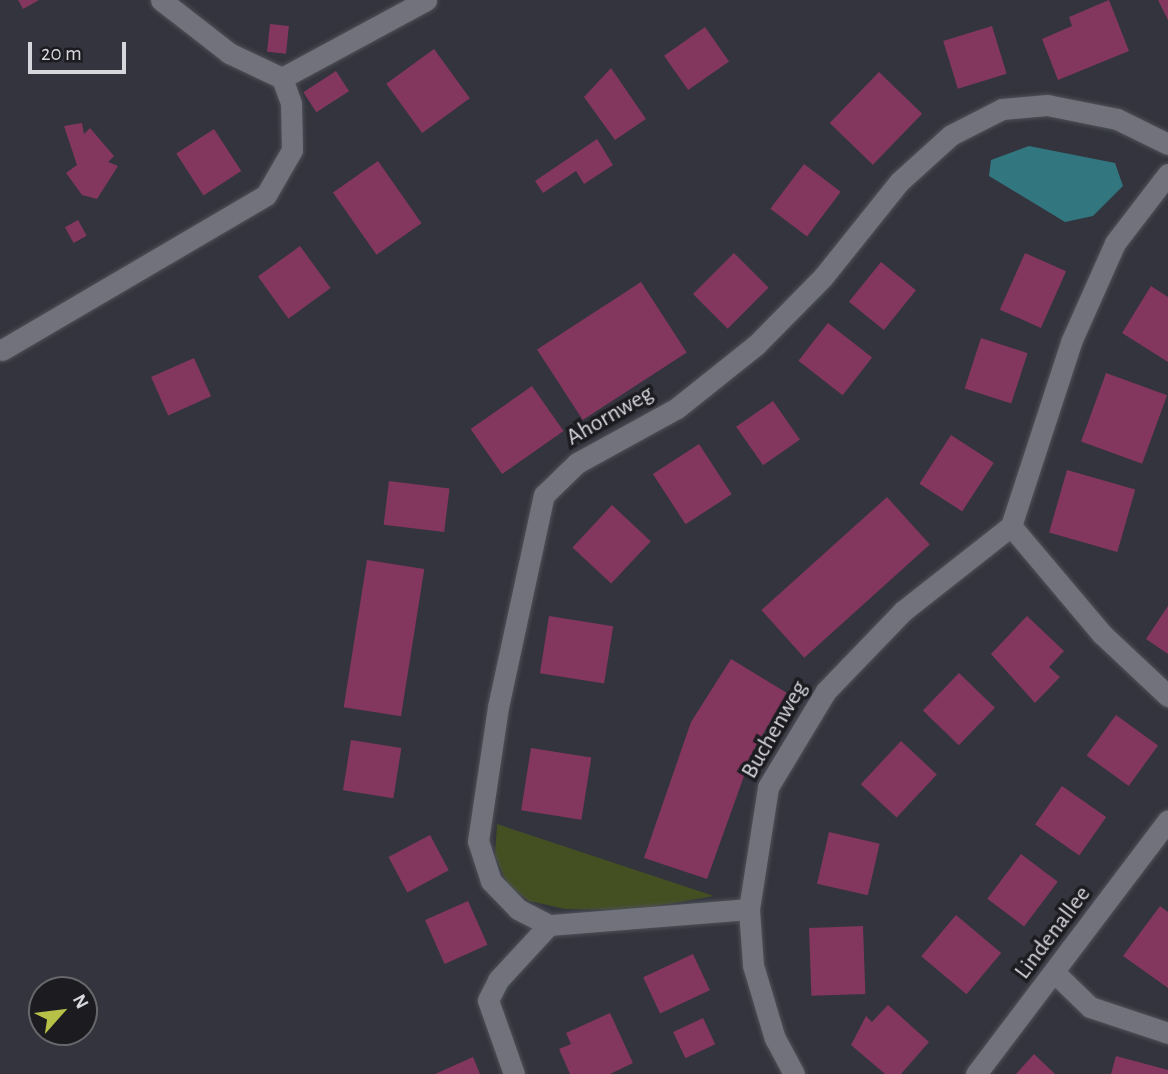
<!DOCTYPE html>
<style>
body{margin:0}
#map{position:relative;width:1168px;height:1074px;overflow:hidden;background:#33343d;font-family:"Alegreya Sans",sans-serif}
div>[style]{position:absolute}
.green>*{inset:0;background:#445022}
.water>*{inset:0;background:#32767f}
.building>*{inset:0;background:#83375e;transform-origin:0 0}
.roads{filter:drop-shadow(0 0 2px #4f5058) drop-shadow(0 0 2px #4f5058)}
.minor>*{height:21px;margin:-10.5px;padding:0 10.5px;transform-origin:10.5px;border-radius:10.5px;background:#71727c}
span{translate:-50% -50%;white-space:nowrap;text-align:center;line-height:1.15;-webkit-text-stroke:7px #1c1c20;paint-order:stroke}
.street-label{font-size:24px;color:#d6d7dc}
.north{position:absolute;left:28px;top:976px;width:70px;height:70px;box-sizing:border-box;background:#1c1c20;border:2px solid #66676b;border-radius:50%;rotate:62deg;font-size:19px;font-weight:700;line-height:28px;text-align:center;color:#d6d7dc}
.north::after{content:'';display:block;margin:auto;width:24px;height:32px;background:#b7c147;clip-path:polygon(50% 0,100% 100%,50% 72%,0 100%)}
.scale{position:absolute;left:28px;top:42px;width:98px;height:32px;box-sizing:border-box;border:4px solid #d6d7dc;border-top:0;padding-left:9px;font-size:21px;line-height:24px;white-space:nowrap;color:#d6d7dc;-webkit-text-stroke:5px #1c1c20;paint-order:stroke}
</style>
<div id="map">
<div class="green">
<div style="clip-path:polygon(497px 824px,714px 896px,634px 910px,565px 909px,529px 901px,507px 884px,495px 855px)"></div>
</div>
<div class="water">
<div style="clip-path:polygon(1029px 146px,1115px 163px,1123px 186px,1093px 216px,1065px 222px,989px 176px,991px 160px)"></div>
</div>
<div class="building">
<div style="clip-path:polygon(18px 0,39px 0,23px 9px)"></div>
<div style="clip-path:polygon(1109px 0,1129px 51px,1058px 80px,1042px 39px,1072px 26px,1069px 17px)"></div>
<div style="clip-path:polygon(1158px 0,1168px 0,1168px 20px)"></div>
<div style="left:270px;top:24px;width:19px;height:28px;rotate:6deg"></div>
<div style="left:992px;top:26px;width:50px;height:51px;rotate:73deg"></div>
<div style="left:705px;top:27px;width:42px;height:50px;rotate:55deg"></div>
<div style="left:434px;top:49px;width:61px;height:59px;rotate:54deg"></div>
<div style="clip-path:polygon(611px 68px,646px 119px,615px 140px,584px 97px)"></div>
<div style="left:336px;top:71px;width:24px;height:39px;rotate:57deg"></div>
<div style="left:879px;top:72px;width:60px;height:71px;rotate:44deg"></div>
<div style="clip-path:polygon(82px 123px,84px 134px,90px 128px,114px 156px,108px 162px,118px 166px,97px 199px,82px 195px,66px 173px,77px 165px,64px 126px)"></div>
<div style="left:214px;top:129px;width:50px;height:45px;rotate:57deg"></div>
<div style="clip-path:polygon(597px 139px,613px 165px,584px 184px,576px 171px,543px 193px,535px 181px)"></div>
<div style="left:378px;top:161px;width:76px;height:55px;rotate:55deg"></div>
<div style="left:804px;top:164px;width:46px;height:56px;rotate:37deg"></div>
<div style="left:78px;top:220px;width:18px;height:15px;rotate:61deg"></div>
<div style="left:300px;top:246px;width:52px;height:52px;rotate:54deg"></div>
<div style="left:734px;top:253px;width:49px;height:58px;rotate:45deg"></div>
<div style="left:1025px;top:253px;width:45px;height:62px;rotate:24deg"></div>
<div style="left:881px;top:262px;width:45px;height:51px;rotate:39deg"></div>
<div style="left:641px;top:282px;width:84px;height:124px;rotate:57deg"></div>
<div style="clip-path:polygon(1151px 286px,1168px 297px,1168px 362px,1122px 333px)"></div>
<div style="left:828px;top:323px;width:56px;height:48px;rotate:38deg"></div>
<div style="left:981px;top:338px;width:49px;height:53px;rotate:18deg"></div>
<div style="left:194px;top:358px;width:42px;height:47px;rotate:66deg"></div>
<div style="left:1106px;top:373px;width:65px;height:73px;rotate:20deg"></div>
<div style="left:532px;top:386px;width:55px;height:75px;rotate:55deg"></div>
<div style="left:773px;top:401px;width:47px;height:45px;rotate:55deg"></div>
<div style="left:951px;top:435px;width:51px;height:58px;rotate:33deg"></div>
<div style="left:699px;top:444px;width:60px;height:55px;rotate:57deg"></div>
<div style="left:1067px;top:470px;width:71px;height:65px;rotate:16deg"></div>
<div style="left:389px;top:481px;width:61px;height:44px;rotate:7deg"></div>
<div style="left:887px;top:497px;width:64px;height:169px;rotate:48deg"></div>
<div style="left:612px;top:505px;width:53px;height:58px;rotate:43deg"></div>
<div style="left:367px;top:560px;width:58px;height:149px;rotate:9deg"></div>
<div style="clip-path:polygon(1168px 606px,1168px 654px,1146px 639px)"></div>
<div style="left:549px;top:616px;width:65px;height:58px;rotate:9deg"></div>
<div style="clip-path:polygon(1027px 616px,1064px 651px,1049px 667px,1060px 677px,1035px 703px,991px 654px)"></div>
<div style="clip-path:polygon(731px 659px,787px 693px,753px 751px,707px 879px,644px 858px,691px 722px)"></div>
<div style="left:959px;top:673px;width:50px;height:52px;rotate:44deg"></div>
<div style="left:1116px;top:715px;width:52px;height:50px;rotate:36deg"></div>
<div style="left:351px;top:740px;width:51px;height:51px;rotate:9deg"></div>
<div style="left:901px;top:741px;width:49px;height:59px;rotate:43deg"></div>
<div style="left:531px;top:748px;width:61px;height:63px;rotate:9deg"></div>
<div style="left:1062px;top:786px;width:54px;height:47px;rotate:35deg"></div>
<div style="left:829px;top:832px;width:52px;height:53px;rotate:13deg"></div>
<div style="left:430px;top:835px;width:40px;height:47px;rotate:62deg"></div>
<div style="left:1021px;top:854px;width:46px;height:56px;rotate:37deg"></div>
<div style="left:468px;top:901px;width:48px;height:47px;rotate:66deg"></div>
<div style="clip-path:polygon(1160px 906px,1168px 912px,1168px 988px,1123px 956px)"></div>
<div style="left:956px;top:915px;width:59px;height:54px;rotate:40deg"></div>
<div style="left:863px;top:926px;width:68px;height:54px;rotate:88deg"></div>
<div style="left:693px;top:954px;width:40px;height:55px;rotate:65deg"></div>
<div style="clip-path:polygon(888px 1005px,929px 1042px,901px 1074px,885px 1074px,851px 1045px,866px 1016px,872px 1022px)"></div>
<div style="clip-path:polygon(610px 1013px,633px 1063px,610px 1074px,570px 1074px,559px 1049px,571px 1044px,566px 1033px)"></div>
<div style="left:703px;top:1018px;width:29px;height:33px;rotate:65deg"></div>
<div style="clip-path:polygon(1034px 1054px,1055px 1074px,1016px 1074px)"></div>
<div style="clip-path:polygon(1116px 1056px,1168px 1070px,1168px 1074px,1111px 1074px)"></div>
<div style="clip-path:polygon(473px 1057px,480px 1074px,435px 1074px)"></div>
</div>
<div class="roads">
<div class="minor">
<div style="left:161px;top:0;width:86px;rotate:37.9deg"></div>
<div style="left:229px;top:53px;width:59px;rotate:25.3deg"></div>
<div style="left:282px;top:78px;width:164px;rotate:-28.4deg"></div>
<div style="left:2px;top:350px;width:306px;rotate:-30.4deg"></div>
<div style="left:266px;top:195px;width:52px;rotate:-60deg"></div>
<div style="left:292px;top:150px;width:47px;rotate:-91.2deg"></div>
<div style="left:291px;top:103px;width:27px;rotate:-110deg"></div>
<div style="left:1011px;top:526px;width:141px;rotate:49.9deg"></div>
<div style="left:1102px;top:634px;width:91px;rotate:43.2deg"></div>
<div style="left:749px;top:909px;width:201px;rotate:175.4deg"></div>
<div style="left:549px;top:925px;width:35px;rotate:-153deg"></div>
<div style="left:518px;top:909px;width:39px;rotate:-134deg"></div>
<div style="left:491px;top:881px;width:42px;rotate:-108deg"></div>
<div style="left:478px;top:841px;width:135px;rotate:-81.5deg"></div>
<div style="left:498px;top:707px;width:217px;rotate:-77.8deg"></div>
<div style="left:544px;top:495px;width:46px;rotate:-44.1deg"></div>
<div style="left:577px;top:463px;width:114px;rotate:-28.8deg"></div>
<div style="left:677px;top:408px;width:101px;rotate:-38.6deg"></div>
<div style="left:756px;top:345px;width:95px;rotate:-45.4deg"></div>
<div style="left:823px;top:277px;width:122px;rotate:-51.3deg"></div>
<div style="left:899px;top:182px;width:70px;rotate:-42.1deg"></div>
<div style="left:951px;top:135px;width:57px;rotate:-27deg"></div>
<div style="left:1002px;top:109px;width:45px;rotate:-5.1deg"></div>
<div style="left:1047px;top:105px;width:71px;rotate:11.3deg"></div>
<div style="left:1117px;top:119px;width:57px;rotate:26.1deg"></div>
<div style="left:1057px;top:975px;width:46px;rotate:44.1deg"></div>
<div style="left:1090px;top:1007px;width:82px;rotate:18.4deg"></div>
<div style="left:514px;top:1074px;width:78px;rotate:-109.4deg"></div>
<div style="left:488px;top:1000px;width:22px;rotate:-63deg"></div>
<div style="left:498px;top:980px;width:75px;rotate:-47.2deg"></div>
<div style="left:794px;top:1074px;width:40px;rotate:-118deg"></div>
<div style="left:775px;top:1039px;width:77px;rotate:-106.6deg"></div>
<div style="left:753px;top:965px;width:56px;rotate:-94.1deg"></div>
<div style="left:749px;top:909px;width:123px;rotate:-81.1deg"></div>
<div style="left:768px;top:787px;width:112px;rotate:-58.9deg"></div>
<div style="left:826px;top:691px;width:111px;rotate:-46.1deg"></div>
<div style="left:903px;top:611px;width:137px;rotate:-38.2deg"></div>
<div style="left:1011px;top:526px;width:194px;rotate:-71.9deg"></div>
<div style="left:1071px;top:342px;width:108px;rotate:-66deg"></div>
<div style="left:1115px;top:243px;width:87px;rotate:-52.5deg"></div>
<div style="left:976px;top:1074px;width:318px;rotate:-52.9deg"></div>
</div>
</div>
<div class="street-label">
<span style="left:610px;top:416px;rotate:-30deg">Ahornweg</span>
<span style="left:775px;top:730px;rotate:-60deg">Buchenweg</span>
<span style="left:1053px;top:933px;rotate:-53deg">Lindenallee</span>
</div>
<div class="north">N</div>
<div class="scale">20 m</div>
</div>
